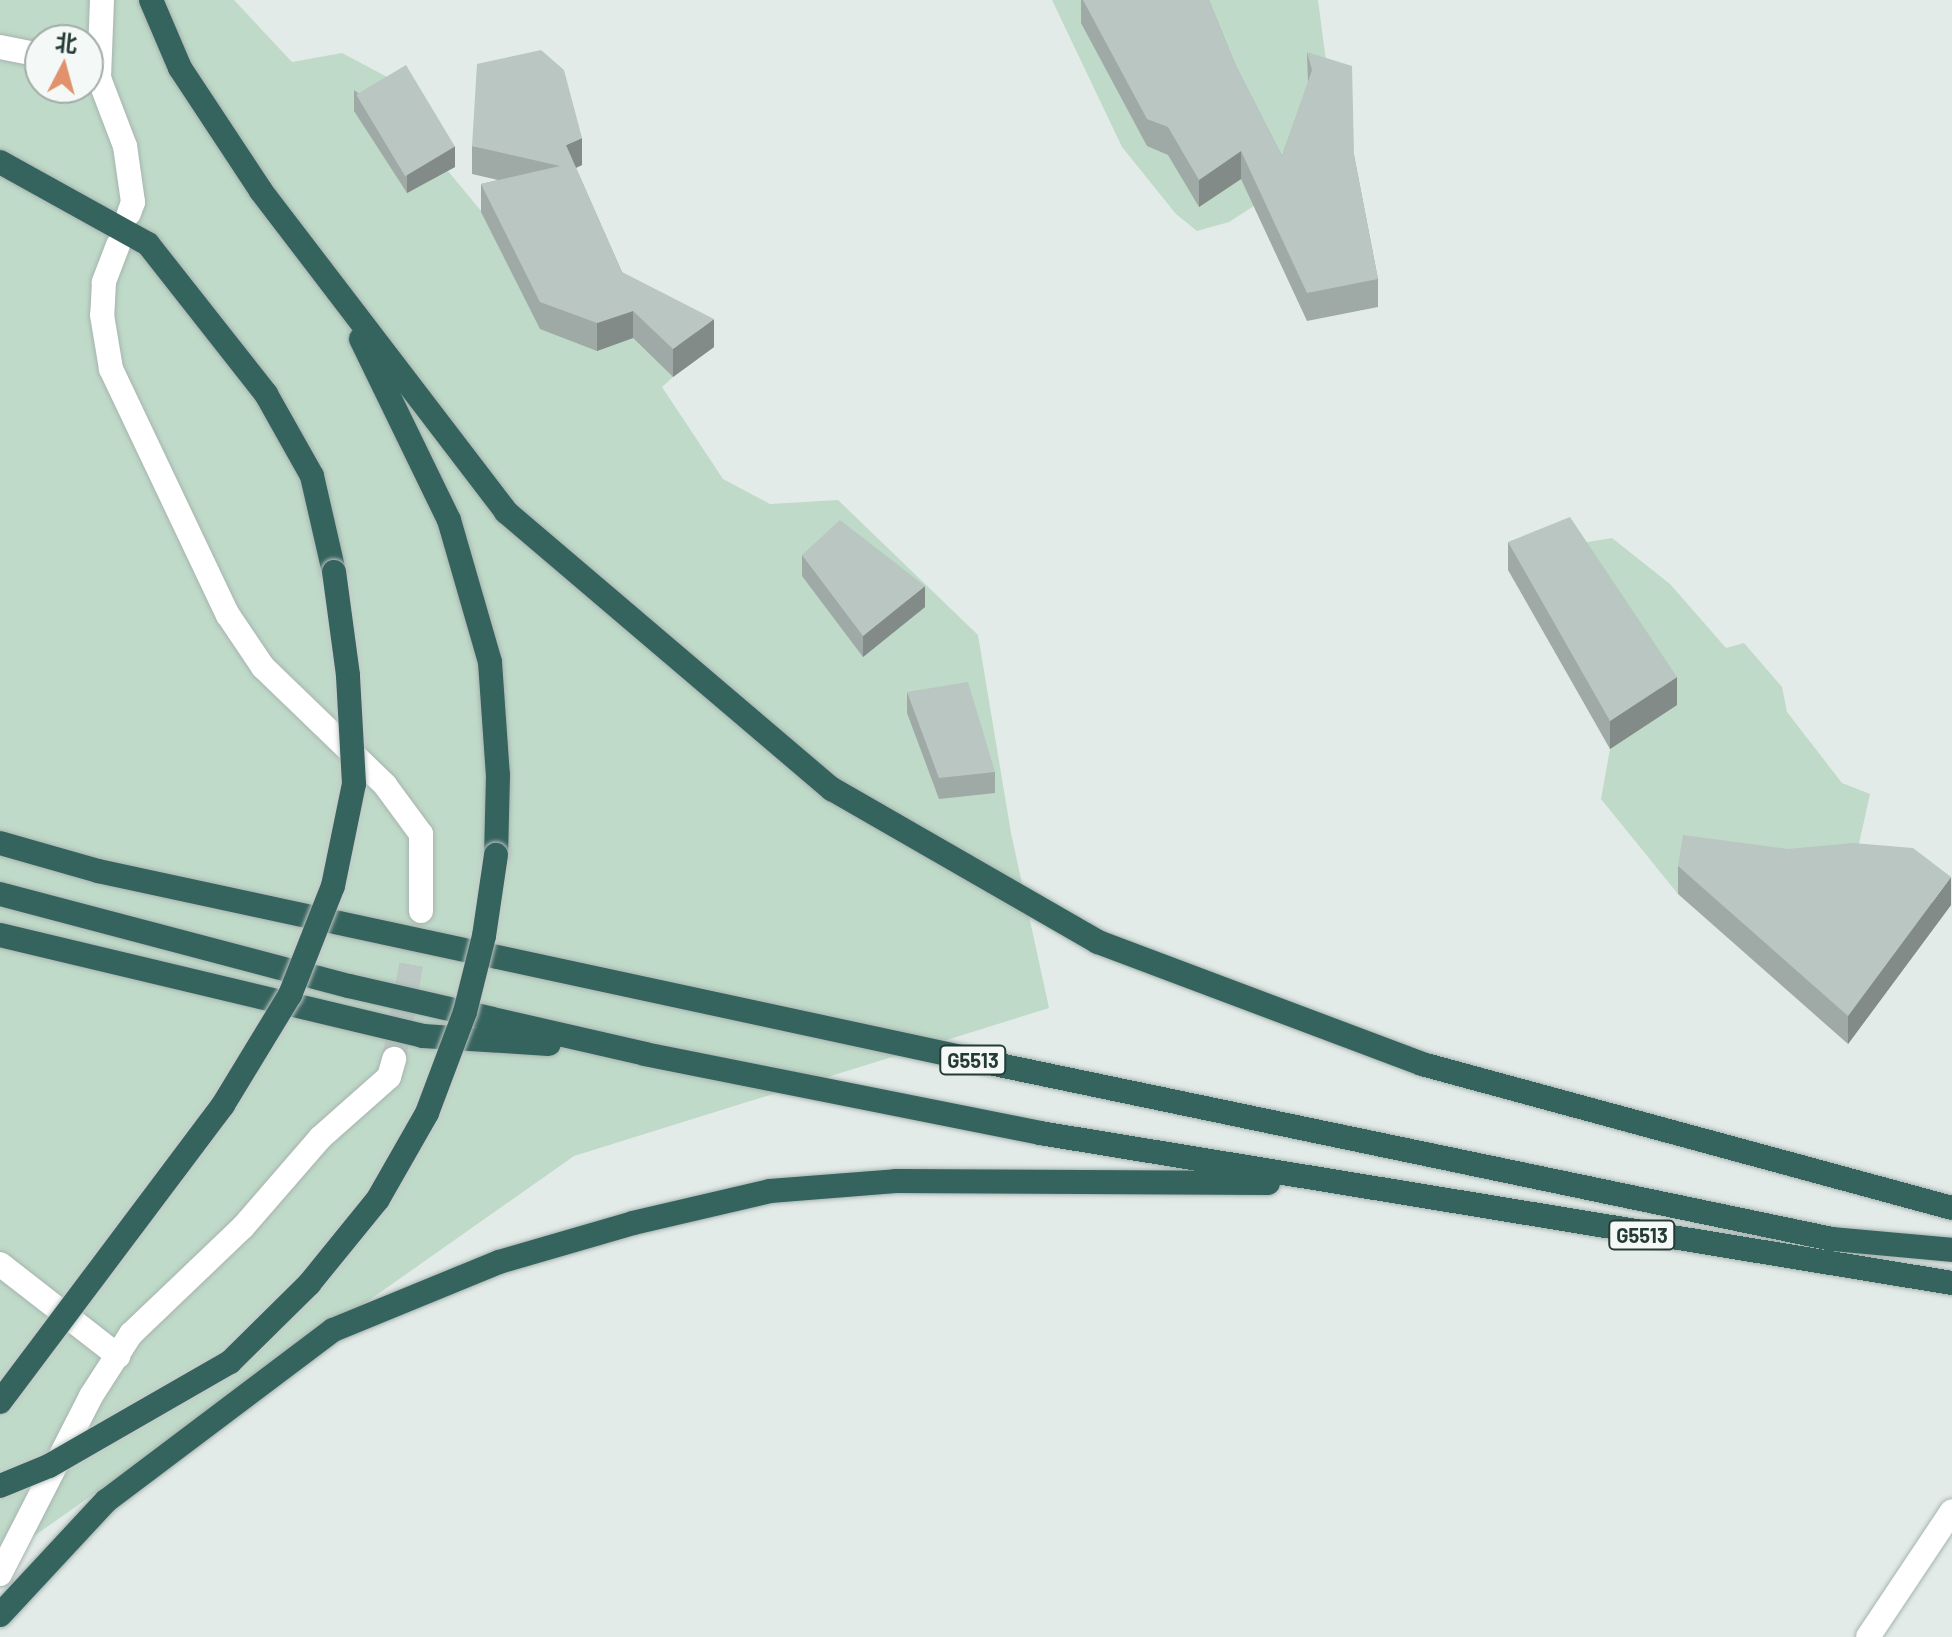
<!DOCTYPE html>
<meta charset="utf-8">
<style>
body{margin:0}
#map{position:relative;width:1952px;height:1637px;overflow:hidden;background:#e3ebe8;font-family:Barlow,"Noto Sans SC",sans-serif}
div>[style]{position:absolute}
.green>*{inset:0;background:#bfdac8}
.minor-tunnel>*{height:24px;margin-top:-12px;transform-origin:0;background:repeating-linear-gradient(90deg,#bdc8c4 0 24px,transparent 0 36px)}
.roads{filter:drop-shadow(0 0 2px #a6b3af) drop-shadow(0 0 2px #a6b3af)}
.minor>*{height:24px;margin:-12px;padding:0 12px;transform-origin:12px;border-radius:12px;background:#fff}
.highway>*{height:24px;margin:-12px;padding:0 12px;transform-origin:12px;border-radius:12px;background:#35635d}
.bridges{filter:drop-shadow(0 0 2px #c2c8c7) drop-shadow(0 0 2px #c2c8c7)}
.highway-bridge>*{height:24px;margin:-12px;padding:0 12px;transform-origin:12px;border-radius:12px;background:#35635d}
.wall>*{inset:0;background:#9faaa7}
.shaded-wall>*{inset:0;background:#828b88}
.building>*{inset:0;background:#b9c6c2;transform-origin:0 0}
span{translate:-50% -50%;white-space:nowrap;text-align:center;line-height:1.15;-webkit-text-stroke:8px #f4f8f6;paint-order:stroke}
.shield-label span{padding:2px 6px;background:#f4f8f6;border:2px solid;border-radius:6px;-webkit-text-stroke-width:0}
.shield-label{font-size:20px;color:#253b36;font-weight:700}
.north{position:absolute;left:24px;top:24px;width:80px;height:80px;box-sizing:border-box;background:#f4f8f6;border:2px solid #a1aca9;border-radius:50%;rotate:6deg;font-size:22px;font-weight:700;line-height:32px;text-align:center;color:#253b36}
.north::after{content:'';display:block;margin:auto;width:28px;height:36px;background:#e1916c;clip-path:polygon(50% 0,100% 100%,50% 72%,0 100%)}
</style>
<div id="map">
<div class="green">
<div style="clip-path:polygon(evenodd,0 0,234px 0,292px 62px,342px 53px,406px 87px,412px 190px,448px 171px,597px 351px,633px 338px,673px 377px,662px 387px,723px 479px,770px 504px,838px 500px,978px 635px,1011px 833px,1049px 1008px,574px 1156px,0 1560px,0 0,40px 40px,88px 40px,88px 88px,40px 88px,40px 40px)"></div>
<div style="clip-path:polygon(1052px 0,1318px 0,1326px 61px,1312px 84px,1274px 193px,1229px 222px,1197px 231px,1176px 214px,1122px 147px)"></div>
<div style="clip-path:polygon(1612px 538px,1670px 584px,1726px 648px,1744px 643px,1782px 687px,1787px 712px,1842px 783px,1870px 794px,1853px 871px,1683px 863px,1678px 894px,1601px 799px,1610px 749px,1677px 705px,1570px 545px)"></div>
</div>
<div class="minor-tunnel">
<div style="left:394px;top:1059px;width:150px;rotate:-79.7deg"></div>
</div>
<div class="roads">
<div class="minor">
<div style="left:0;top:47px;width:41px;rotate:11.3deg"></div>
<div style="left:88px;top:72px;width:13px;rotate:29deg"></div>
<div style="left:99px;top:78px;width:73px;rotate:69.1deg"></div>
<div style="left:125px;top:146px;width:57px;rotate:81.9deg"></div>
<div style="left:133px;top:202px;width:12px;rotate:110deg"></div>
<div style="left:99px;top:78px;width:78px;rotate:-87.8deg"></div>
<div style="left:118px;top:245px;width:40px;rotate:111deg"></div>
<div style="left:104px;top:282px;width:33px;rotate:93deg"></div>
<div style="left:102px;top:315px;width:55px;rotate:80.5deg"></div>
<div style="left:111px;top:369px;width:272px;rotate:64.6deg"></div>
<div style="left:228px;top:615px;width:63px;rotate:56.1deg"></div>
<div style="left:263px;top:667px;width:170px;rotate:44deg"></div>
<div style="left:385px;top:785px;width:61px;rotate:53.7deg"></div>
<div style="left:421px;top:834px;width:77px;rotate:90deg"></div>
<div style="left:0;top:1264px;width:150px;rotate:37.9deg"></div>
<div style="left:0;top:1574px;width:200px;rotate:-62.9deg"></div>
<div style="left:91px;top:1396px;width:74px;rotate:-57.2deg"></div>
<div style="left:131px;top:1334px;width:155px;rotate:-43.7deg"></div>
<div style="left:243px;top:1227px;width:118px;rotate:-49.1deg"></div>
<div style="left:320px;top:1138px;width:92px;rotate:-41.5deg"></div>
<div style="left:389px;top:1077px;width:19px;rotate:-74deg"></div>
<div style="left:1868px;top:1637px;width:151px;rotate:-56.3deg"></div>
</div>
<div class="highway">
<div style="left:151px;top:0;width:74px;rotate:66.9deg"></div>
<div style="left:180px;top:68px;width:147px;rotate:56.6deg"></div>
<div style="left:261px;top:191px;width:404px;rotate:52.6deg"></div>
<div style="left:506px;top:512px;width:428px;rotate:40.4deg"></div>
<div style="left:832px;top:789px;width:307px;rotate:29.9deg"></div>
<div style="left:1098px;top:942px;width:346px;rotate:20.6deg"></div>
<div style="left:1422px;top:1064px;width:549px;rotate:15.2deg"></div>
<div style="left:0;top:162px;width:169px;rotate:29deg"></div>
<div style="left:148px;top:244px;width:191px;rotate:51.8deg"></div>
<div style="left:266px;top:394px;width:94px;rotate:60.7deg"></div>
<div style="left:312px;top:476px;width:98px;rotate:77.1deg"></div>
<div style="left:361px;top:339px;width:201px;rotate:64.1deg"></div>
<div style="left:449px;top:520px;width:148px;rotate:73.9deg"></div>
<div style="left:490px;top:662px;width:113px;rotate:86deg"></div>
<div style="left:498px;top:775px;width:80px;rotate:91.4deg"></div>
<div style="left:0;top:843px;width:102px;rotate:15.9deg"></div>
<div style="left:98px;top:871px;width:902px;rotate:12.16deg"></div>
<div style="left:980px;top:1061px;width:870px;rotate:11.8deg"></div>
<div style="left:1832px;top:1239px;width:121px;rotate:5.2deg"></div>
<div style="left:0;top:894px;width:361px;rotate:14.8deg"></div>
<div style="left:349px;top:986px;width:304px;rotate:12.9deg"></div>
<div style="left:645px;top:1054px;width:403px;rotate:11.3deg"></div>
<div style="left:1040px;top:1133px;width:924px;rotate:9.34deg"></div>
<div style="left:0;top:935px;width:435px;rotate:13.4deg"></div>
<div style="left:423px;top:1036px;width:126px;rotate:3.6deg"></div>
<div style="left:0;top:1615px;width:156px;rotate:-47.1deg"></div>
<div style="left:106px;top:1501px;width:284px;rotate:-37deg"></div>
<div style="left:333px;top:1330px;width:179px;rotate:-22.3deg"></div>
<div style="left:499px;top:1262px;width:140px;rotate:-16.2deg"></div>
<div style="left:633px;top:1223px;width:141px;rotate:-13.1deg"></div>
<div style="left:770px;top:1191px;width:126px;rotate:-4.5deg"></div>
<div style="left:896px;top:1181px;width:372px;rotate:0.3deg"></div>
</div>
</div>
<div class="bridges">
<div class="highway-bridge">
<div style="left:0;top:1402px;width:371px;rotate:-53.1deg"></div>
<div style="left:223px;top:1105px;width:129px;rotate:-58.7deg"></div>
<div style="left:290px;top:995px;width:117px;rotate:-68.5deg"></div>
<div style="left:333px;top:886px;width:104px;rotate:-78.4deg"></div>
<div style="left:354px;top:784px;width:109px;rotate:-93.2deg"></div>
<div style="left:348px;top:675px;width:104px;rotate:-97.7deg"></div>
<div style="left:0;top:1486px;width:53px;rotate:-22.2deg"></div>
<div style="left:49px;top:1466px;width:209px;rotate:-29.9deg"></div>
<div style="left:230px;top:1362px;width:111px;rotate:-44.6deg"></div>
<div style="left:309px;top:1284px;width:109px;rotate:-50.9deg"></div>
<div style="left:378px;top:1199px;width:99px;rotate:-60.3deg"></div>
<div style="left:427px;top:1113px;width:108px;rotate:-69.4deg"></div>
<div style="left:465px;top:1012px;width:78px;rotate:-76deg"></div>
<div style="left:484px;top:936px;width:82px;rotate:-81.6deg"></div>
</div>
</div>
<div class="wall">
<div style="clip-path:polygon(1081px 0,1209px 0,1235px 64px,1282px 156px,1308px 83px,1307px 52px,1354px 155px,1378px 279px,1378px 307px,1307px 321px,1241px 179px,1199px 207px,1168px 155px,1147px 146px,1081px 23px)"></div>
<div style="clip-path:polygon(354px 90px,455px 167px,407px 193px,354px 111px)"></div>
<div style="clip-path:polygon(472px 146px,582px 165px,576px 168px,622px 272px,714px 347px,673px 377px,633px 338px,597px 351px,540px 329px,481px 212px,481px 184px,498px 180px,472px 174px)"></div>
<div style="clip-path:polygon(1508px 542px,1677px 705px,1610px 749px,1508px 570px)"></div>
<div style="clip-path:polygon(802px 555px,925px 607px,863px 657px,802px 576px)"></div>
<div style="clip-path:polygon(907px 692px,995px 772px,995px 793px,939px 799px,907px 713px)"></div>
<div style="clip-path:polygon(1678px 866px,1951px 905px,1848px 1044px,1678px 894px)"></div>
</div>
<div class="shaded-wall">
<div style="clip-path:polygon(582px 138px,582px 165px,566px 172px,566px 145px)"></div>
<div style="clip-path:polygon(455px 146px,455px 167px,407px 193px,407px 172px)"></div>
<div style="clip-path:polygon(1241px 151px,1241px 179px,1199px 207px,1199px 180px)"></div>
<div style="clip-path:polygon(633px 311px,633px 338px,597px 351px,597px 323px)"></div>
<div style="clip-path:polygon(714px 319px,714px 347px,673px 377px,673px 349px)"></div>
<div style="clip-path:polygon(925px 586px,925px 607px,863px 657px,863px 636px)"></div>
<div style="clip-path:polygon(1677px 677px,1677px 705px,1610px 749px,1610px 721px)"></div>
<div style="clip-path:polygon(1951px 877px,1951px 905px,1848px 1044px,1848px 1016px)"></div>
</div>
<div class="building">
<div style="clip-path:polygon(1083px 0,1209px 0,1235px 64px,1282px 156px,1312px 70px,1307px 52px,1352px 66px,1354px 155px,1378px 279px,1307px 293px,1241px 151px,1199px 180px,1168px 127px,1147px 119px)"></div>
<div style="clip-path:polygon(541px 50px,564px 70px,582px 138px,566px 145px,622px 272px,714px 319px,673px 349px,633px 311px,597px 323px,540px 302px,481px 184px,560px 166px,472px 146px,477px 64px)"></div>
<div style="left:406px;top:65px;width:95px;height:58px;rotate:59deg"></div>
<div style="clip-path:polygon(1570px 517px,1677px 677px,1610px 721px,1508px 542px)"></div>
<div style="clip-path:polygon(840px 520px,925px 586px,863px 636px,802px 555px)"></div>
<div style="clip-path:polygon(968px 682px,995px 772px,939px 778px,907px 692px)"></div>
<div style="clip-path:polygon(1683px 835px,1788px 849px,1853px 843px,1913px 848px,1951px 877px,1848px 1016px,1678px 866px)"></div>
</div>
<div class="shield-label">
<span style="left:973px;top:1060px">G5513</span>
<span style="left:1642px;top:1235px">G5513</span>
</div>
<div class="north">北</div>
</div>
